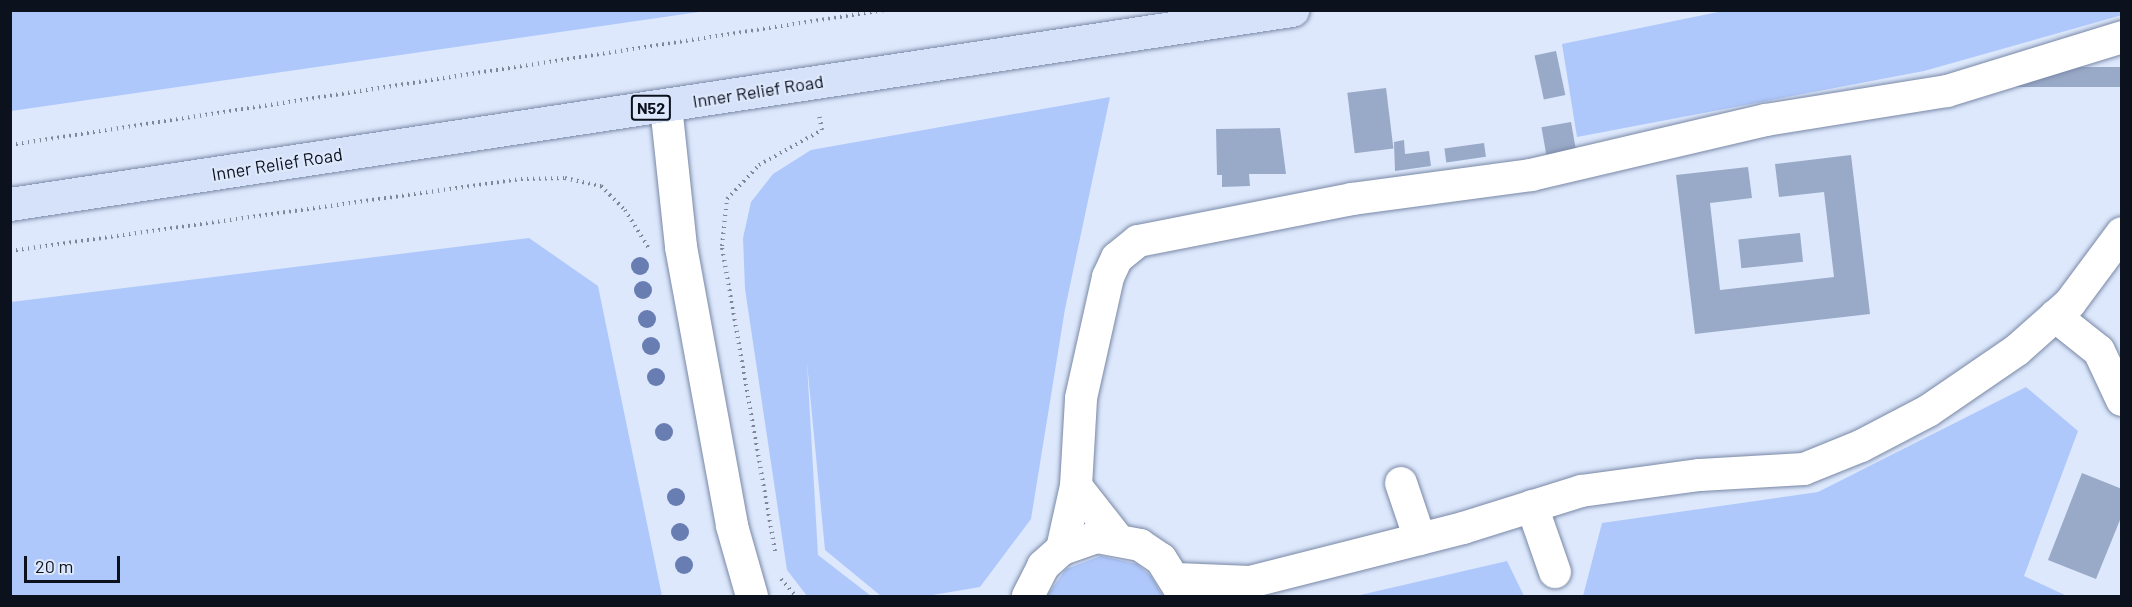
<!DOCTYPE html>
<style>
body{margin:0}
#map{position:relative;width:2132px;height:607px;overflow:hidden;background:#dde8fc;font-family:Barlow,sans-serif}
div>[style]{position:absolute}
.green>*{inset:0;background:#afc8fb}
.building>*{inset:0;background:#99a9c8;transform-origin:0 0}
.path>*{height:4px;margin-top:-2px;transform-origin:0;background:repeating-linear-gradient(90deg,#7f8898 0 1.5px,transparent 0 6px)}
.roads{filter:drop-shadow(0 0 2px #7988a6) drop-shadow(0 0 2px #7988a6)}
.minor>*{height:32px;margin:-16px;padding:0 16px;transform-origin:16px;border-radius:16px;background:#fff}
.major>*{height:33px;margin:-16.5px;padding:0 16.5px;transform-origin:16.5px;border-radius:16.5px;background:#d6e2fa}
.trees>*{width:18px;height:18px;margin:-9px;border-radius:50%;background:#687db2}
span{translate:-50% -50%;white-space:nowrap;text-align:center;line-height:1.15;-webkit-text-stroke:4.5px #dde8fc;paint-order:stroke}
.shield-label span{padding:2px 4px;background:#dde8fc;border:2px solid;border-radius:4px;-webkit-text-stroke-width:0}
.shield-label{font-size:16px;color:#0c121d;font-weight:700}
.street-label{font-size:18px;color:#0c121d}
.frame{position:absolute;inset:0;border:12px solid #0c121d;pointer-events:none}
.scale{position:absolute;left:24px;top:556px;width:96px;height:27px;box-sizing:border-box;border:3px solid #0c121d;border-top:0;padding-left:8px;font-size:18px;line-height:21px;white-space:nowrap;color:#0c121d;-webkit-text-stroke:4px #dde8fc;paint-order:stroke}
</style>
<div id="map">
<div class="green">
<div style="clip-path:polygon(11px 10px,706px 10px,706px 11px,11px 111px)"></div>
<div style="clip-path:polygon(1723px 11px,2121px 10px,2122px 15px,1924px 71px,1577px 137px,1562px 44px)"></div>
<div style="clip-path:polygon(1110px 97px,1065px 309px,1031px 519px,980px 587px,927px 596px,881px 596px,825px 550px,807px 363px,818px 555px,871px 596px,807px 596px,787px 570px,745px 289px,743px 238px,751px 202px,773px 174px,811px 150px)"></div>
<div style="clip-path:polygon(529px 238px,598px 286px,662px 596px,11px 596px,11px 302px)"></div>
<div style="clip-path:polygon(2026px 387px,2078px 431px,2024px 576px,2067px 596px,1583px 596px,1602px 523px,1818px 492px)"></div>
<div style="clip-path:polygon(1101px 556px,1137px 564px,1151px 576px,1163px 596px,1047px 596px,1066px 569px)"></div>
<div style="clip-path:polygon(1507px 561px,1524px 596px,1356px 596px)"></div>
</div>
<div class="building">
<div style="left:1556px;top:51px;width:45px;height:22px;rotate:78deg"></div>
<div style="left:2122px;top:67px;width:20px;height:136px;rotate:90deg"></div>
<div style="left:1386px;top:88px;width:61px;height:39px;rotate:83deg"></div>
<div style="left:1571px;top:122px;width:29px;height:30px;rotate:80deg"></div>
<div style="clip-path:polygon(1280px 128px,1286px 174px,1249px 174px,1250px 186px,1222px 187px,1222px 175px,1217px 175px,1216px 129px)"></div>
<div style="clip-path:polygon(1404px 140px,1405px 154px,1429px 151px,1431px 166px,1395px 171px,1394px 142px)"></div>
<div style="left:1484px;top:143px;width:14px;height:40px;rotate:82deg"></div>
<div style="clip-path:polygon(1851px 155px,1870px 314px,1695px 334px,1676px 175px,1748px 167px,1752px 198px,1710px 203px,1720px 290px,1834px 277px,1824px 192px,1779px 197px,1775px 164px)"></div>
<div style="left:1800px;top:233px;width:29px;height:62px;rotate:84deg"></div>
<div style="clip-path:polygon(2082px 473px,2122px 489px,2122px 515px,2096px 579px,2048px 560px)"></div>
</div>
<div class="path">
<div style="left:10px;top:145px;width:885px;rotate:-8.77deg"></div>
<div style="left:10px;top:251px;width:516px;rotate:-8.02deg"></div>
<div style="left:521px;top:179px;width:44px;rotate:-1.3deg"></div>
<div style="left:565px;top:178px;width:37px;rotate:13deg"></div>
<div style="left:601px;top:186px;width:34px;rotate:45deg"></div>
<div style="left:625px;top:210px;width:44px;rotate:58.1deg"></div>
<div style="left:775px;top:551px;width:310px;rotate:-99.9deg"></div>
<div style="left:722px;top:246px;width:47px;rotate:-83.9deg"></div>
<div style="left:727px;top:199px;width:47px;rotate:-46.7deg"></div>
<div style="left:759px;top:165px;width:72px;rotate:-29.1deg"></div>
<div style="left:822px;top:130px;width:15px;rotate:-101deg"></div>
<div style="left:781px;top:579px;width:23px;rotate:49deg"></div>
</div>
<div class="roads">
<div class="minor">
<div style="left:666px;top:106px;width:142px;rotate:83.9deg"></div>
<div style="left:681px;top:247px;width:284px;rotate:79.6deg"></div>
<div style="left:732px;top:526px;width:73px;rotate:74.1deg"></div>
<div style="left:2055px;top:316px;width:56px;rotate:38.5deg"></div>
<div style="left:2099px;top:351px;width:54px;rotate:64.9deg"></div>
<div style="left:1401px;top:483px;width:59px;rotate:71.3deg"></div>
<div style="left:1076px;top:486px;width:65px;rotate:51.9deg"></div>
<div style="left:1532px;top:506px;width:70px;rotate:70.8deg"></div>
<div style="left:1062px;top:549px;width:65px;rotate:-77.5deg"></div>
<div style="left:1076px;top:486px;width:88px;rotate:-86.7deg"></div>
<div style="left:1081px;top:398px;width:124px;rotate:-77.4deg"></div>
<div style="left:1108px;top:277px;width:21px;rotate:-65deg"></div>
<div style="left:1117px;top:258px;width:27px;rotate:-39deg"></div>
<div style="left:1138px;top:241px;width:218px;rotate:-11.1deg"></div>
<div style="left:1352px;top:199px;width:181px;rotate:-7.6deg"></div>
<div style="left:1531px;top:175px;width:241px;rotate:-13.2deg"></div>
<div style="left:1766px;top:120px;width:183px;rotate:-9.1deg"></div>
<div style="left:1947px;top:91px;width:183px;rotate:-17.1deg"></div>
<div style="left:1176px;top:579px;width:74px;rotate:2.3deg"></div>
<div style="left:1250px;top:582px;width:220px;rotate:-14.2deg"></div>
<div style="left:1463px;top:528px;width:124px;rotate:-17.4deg"></div>
<div style="left:1581px;top:491px;width:120px;rotate:-7.7deg"></div>
<div style="left:1700px;top:475px;width:104px;rotate:-3.3deg"></div>
<div style="left:1804px;top:469px;width:61px;rotate:-22deg"></div>
<div style="left:1861px;top:446px;width:76px;rotate:-27.6deg"></div>
<div style="left:1928px;top:411px;width:108px;rotate:-34.4deg"></div>
<div style="left:2017px;top:350px;width:71px;rotate:-41.6deg"></div>
<div style="left:2070px;top:303px;width:87px;rotate:-53.4deg"></div>
<div style="left:1028px;top:596px;width:34px;rotate:-63deg"></div>
<div style="left:1043px;top:566px;width:25px;rotate:-42deg"></div>
<div style="left:1062px;top:549px;width:37px;rotate:-19deg"></div>
<div style="left:1097px;top:537px;width:44px;rotate:10.5deg"></div>
<div style="left:1140px;top:545px;width:25px;rotate:34deg"></div>
<div style="left:1161px;top:559px;width:44px;rotate:58.1deg"></div>
</div>
<div class="major">
<div style="left:10px;top:204px;width:1297px;rotate:-8.61deg"></div>
</div>
</div>
<div class="trees">
<div style="left:640px;top:266px"></div>
<div style="left:643px;top:290px"></div>
<div style="left:647px;top:319px"></div>
<div style="left:651px;top:346px"></div>
<div style="left:656px;top:377px"></div>
<div style="left:664px;top:432px"></div>
<div style="left:676px;top:497px"></div>
<div style="left:680px;top:532px"></div>
<div style="left:684px;top:565px"></div>
</div>
<div class="shield-label">
<span style="left:651px;top:108px">N52</span>
</div>
<div class="street-label">
<span style="left:758px;top:91px;rotate:-9deg">Inner Relief Road</span>
<span style="left:277px;top:164px;rotate:-9deg">Inner Relief Road</span>
</div>
<div class="frame"></div>
<div class="scale">20 m</div>
</div>
